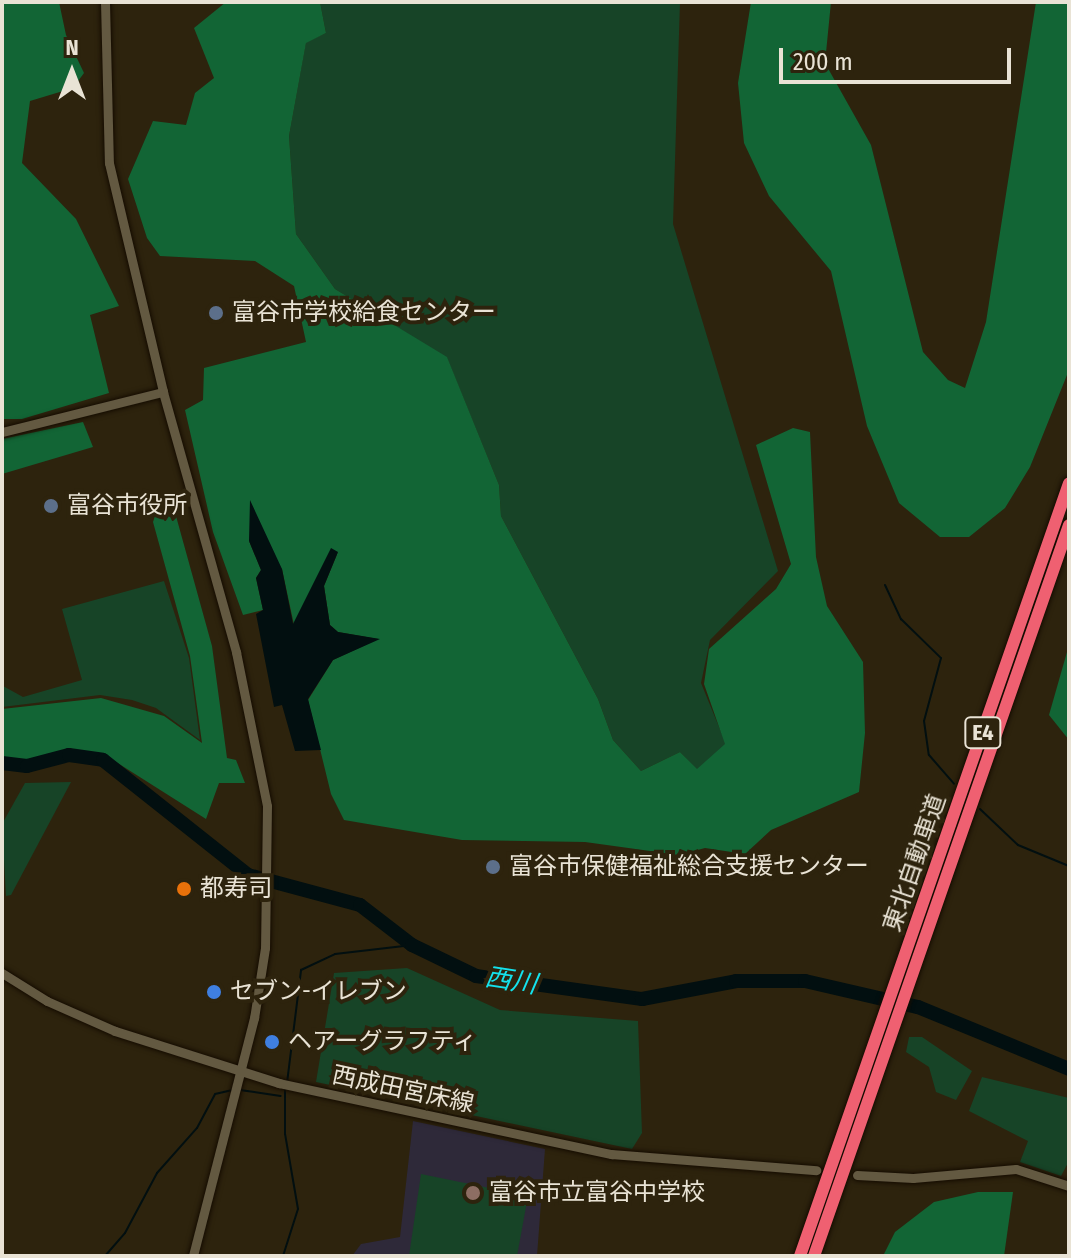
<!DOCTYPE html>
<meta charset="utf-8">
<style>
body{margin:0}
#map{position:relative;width:1071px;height:1258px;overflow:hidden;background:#2d230d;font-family:"Fira Sans Condensed","Noto Sans JP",sans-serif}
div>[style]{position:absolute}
.education>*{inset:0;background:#2e2939}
.green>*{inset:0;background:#174427}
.forest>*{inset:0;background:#126535}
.water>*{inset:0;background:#020f10}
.stream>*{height:2px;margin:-1px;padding:0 1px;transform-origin:1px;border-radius:1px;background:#020f10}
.river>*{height:14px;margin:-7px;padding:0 7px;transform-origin:7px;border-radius:7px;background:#020f10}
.roads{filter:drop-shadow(0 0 2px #150c00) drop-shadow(0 0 2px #150c00)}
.secondary>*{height:9px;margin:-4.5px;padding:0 4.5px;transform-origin:4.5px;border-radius:4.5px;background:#635941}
.highway>*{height:12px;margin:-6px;padding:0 6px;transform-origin:6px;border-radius:6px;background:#ef6071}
.dots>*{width:22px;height:22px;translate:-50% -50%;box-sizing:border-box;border:4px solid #2d230d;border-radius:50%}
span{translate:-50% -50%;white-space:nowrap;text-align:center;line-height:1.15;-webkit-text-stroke:8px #2d230d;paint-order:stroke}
.shield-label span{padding:2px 6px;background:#2d230d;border:2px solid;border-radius:6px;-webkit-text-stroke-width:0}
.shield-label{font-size:22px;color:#e9e3d5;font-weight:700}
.poi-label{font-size:24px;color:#e9e3d5}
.left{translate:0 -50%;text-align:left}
.street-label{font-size:24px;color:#e9e3d5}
.water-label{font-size:26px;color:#14e2ed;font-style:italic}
.frame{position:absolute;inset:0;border:4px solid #e9e3d5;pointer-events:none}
.north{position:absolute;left:32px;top:32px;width:80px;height:80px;-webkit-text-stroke:6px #2d230d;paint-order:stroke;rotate:0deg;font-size:22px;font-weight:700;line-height:32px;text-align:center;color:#e9e3d5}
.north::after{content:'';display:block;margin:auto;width:28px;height:36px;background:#e9e3d5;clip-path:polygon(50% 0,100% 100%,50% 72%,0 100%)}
.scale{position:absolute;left:779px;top:48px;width:232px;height:36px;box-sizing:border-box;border:4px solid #e9e3d5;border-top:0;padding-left:10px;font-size:24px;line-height:28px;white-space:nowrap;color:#e9e3d5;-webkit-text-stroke:6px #2d230d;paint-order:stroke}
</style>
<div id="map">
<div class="education">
<div style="clip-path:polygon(413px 1121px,545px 1149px,537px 1256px,352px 1256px,361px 1244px,400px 1237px)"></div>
</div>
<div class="green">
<div style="clip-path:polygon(320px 2px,680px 2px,673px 224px,778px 571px,710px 640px,701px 683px,726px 744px,697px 770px,680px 752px,641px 771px,613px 740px,598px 699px,501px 516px,499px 485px,447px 358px,335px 289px,296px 234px,289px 136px,306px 42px,326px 33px)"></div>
<div style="clip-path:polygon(164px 581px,189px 658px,200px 740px,156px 708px,132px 700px,100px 695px,2px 707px,3px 686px,23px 697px,82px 680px,62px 609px)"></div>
<div style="clip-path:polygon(71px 782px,11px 895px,6px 896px,2px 824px,25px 783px)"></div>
<div style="clip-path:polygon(407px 968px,500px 1010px,638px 1021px,642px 1133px,632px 1149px,316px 1082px,334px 973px)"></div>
<div style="clip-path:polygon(909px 1037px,922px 1037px,972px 1071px,956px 1100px,936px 1092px,929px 1067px,906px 1052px)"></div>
<div style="clip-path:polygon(982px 1077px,1069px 1098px,1069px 1161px,1061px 1176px,1020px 1162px,1028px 1141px,969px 1111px)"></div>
<div style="clip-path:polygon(421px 1174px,528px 1196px,517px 1256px,409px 1256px)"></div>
</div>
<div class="forest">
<div style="clip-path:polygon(2px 2px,59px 2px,66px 35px,84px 73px,73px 88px,30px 101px,22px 163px,76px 219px,119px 306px,90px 315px,109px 393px,22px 419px,2px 419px)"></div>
<div style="clip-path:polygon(226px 2px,320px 2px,326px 33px,306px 43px,289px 136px,296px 234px,335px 289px,447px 357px,499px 485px,501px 516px,598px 699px,613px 740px,641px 771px,680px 752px,697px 769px,725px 744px,704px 684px,709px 649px,776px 589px,791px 564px,756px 445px,793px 428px,810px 432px,816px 557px,827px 606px,863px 662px,865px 733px,859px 792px,771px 830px,745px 854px,705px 848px,679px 855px,585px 842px,462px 840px,344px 820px,331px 794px,308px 700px,333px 660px,378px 639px,338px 632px,330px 625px,324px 586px,338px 552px,294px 625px,282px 569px,249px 541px,261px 570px,256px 578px,263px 610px,243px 615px,213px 532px,185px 410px,203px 400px,204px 368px,306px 342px,294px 286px,255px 261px,160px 256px,147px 238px,128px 179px,153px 121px,186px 125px,195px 93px,214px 78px,194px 28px)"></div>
<div style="clip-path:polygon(751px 2px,831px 2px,825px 63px,871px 145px,923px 352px,948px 380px,965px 388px,986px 322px,1036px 2px,1069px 2px,1069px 370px,1030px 467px,1005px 508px,969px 537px,940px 537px,899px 503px,867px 426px,831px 271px,769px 196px,744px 143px,738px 83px)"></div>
<div style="clip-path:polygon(83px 422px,93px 447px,2px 474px,2px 439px)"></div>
<div style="clip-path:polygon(171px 498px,212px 646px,227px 758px,236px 760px,245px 783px,219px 783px,206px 819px,105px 755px,74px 750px,40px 759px,12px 761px,2px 756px,2px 709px,101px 698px,164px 716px,202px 743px,190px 656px,153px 522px,158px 507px)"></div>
<div style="clip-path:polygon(1069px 645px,1069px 740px,1049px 715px)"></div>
<div style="clip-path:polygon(978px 1192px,1013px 1192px,1004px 1256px,883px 1256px,895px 1232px,934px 1202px)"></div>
</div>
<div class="water">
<div style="clip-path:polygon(250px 500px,282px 569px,293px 624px,331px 548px,338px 552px,324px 586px,330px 625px,338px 632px,380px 639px,333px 660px,308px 699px,321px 750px,295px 751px,282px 705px,274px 707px,256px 614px,263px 610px,256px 578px,261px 570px,249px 541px)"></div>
</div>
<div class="stream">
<div style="left:885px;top:585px;width:38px;rotate:65deg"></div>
<div style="left:901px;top:619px;width:56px;rotate:44.3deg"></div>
<div style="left:941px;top:658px;width:65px;rotate:105.1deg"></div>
<div style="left:924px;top:721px;width:34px;rotate:82deg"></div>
<div style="left:929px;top:755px;width:38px;rotate:49deg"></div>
<div style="left:980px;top:809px;width:52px;rotate:43.5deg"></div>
<div style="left:1018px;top:845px;width:55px;rotate:22.4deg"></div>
<div style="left:287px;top:1083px;width:114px;rotate:-82.9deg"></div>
<div style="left:301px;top:970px;width:38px;rotate:-25deg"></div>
<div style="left:335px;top:954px;width:78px;rotate:-6.7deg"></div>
<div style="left:240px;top:1090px;width:41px;rotate:8.3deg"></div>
<div style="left:105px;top:1256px;width:30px;rotate:-49deg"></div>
<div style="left:125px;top:1233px;width:68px;rotate:-61.9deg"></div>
<div style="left:157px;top:1173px;width:60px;rotate:-48.4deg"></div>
<div style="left:197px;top:1128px;width:38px;rotate:-62deg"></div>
<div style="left:215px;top:1094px;width:18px;rotate:-13deg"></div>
<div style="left:283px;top:1256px;width:49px;rotate:-72.3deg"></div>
<div style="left:298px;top:1209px;width:76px;rotate:-99.8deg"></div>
<div style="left:285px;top:1134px;width:45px;rotate:-90deg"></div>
</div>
<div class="river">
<div style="left:2px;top:763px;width:25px;rotate:7deg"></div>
<div style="left:27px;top:766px;width:43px;rotate:-14.7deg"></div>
<div style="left:69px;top:755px;width:34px;rotate:8deg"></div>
<div style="left:103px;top:760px;width:185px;rotate:38.4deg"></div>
<div style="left:248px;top:875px;width:116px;rotate:15deg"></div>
<div style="left:360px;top:905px;width:66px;rotate:37.6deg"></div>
<div style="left:412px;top:945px;width:71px;rotate:25.8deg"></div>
<div style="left:476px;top:976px;width:168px;rotate:7.9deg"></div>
<div style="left:642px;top:999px;width:96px;rotate:-10.8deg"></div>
<div style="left:736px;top:981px;width:69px"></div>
<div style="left:805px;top:981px;width:116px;rotate:13deg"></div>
<div style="left:918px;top:1007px;width:163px;rotate:22.3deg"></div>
</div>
<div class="roads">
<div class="secondary">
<div style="left:105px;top:2px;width:161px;rotate:88.6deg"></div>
<div style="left:109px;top:163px;width:235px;rotate:76.7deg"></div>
<div style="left:2px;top:432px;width:166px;rotate:-14deg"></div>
<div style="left:163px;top:392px;width:270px;rotate:74.3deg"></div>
<div style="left:236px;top:652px;width:157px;rotate:78.6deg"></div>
<div style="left:267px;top:806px;width:142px;rotate:90.8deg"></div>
<div style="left:265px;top:948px;width:71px;rotate:98.9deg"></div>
<div style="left:254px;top:1018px;width:246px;rotate:104.4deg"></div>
<div style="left:2px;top:973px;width:53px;rotate:31.9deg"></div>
<div style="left:47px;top:1001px;width:74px;rotate:23.8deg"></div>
<div style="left:115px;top:1031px;width:172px;rotate:17.6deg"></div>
<div style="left:279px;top:1083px;width:340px;rotate:12.1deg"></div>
<div style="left:611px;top:1154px;width:206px;rotate:4.5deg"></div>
<div style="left:857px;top:1175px;width:56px;rotate:3.1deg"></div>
<div style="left:913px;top:1178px;width:103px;rotate:-5deg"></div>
<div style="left:1016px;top:1169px;width:56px;rotate:17.8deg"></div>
</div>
<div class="highway">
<div style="left:800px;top:1256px;width:818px;rotate:-70.81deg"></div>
<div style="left:814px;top:1256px;width:774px;rotate:-70.77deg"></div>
</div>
</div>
<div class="dots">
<div style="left:216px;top:313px;background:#5c6f8a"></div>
<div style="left:51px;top:506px;background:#5c6f8a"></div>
<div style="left:493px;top:867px;background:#5c6f8a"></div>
<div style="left:184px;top:889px;background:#e8710a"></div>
<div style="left:214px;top:992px;background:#3f7fe0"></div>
<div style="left:272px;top:1042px;background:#3f7fe0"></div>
<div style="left:473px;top:1193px;background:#8d6e63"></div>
</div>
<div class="shield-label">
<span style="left:983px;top:733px">E4</span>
</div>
<div class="poi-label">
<span class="left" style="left:232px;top:313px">富谷市学校給食センター</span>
<span class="left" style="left:67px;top:506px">富谷市役所</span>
<span class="left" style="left:509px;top:867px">富谷市保健福祉総合支援センター</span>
<span class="left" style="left:200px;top:889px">都寿司</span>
<span class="left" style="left:230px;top:992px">セブン-イレブン</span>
<span class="left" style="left:288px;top:1042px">ヘアーグラフティ</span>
<span class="left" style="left:489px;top:1193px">富谷市立富谷中学校</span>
</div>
<div class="street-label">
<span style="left:915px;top:863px;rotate:-71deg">東北自動車道</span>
<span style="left:403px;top:1090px;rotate:12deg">西成田宮床線</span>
</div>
<div class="water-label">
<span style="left:511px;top:981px;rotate:9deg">西川</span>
</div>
<div class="frame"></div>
<div class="north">N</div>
<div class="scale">200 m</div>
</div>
